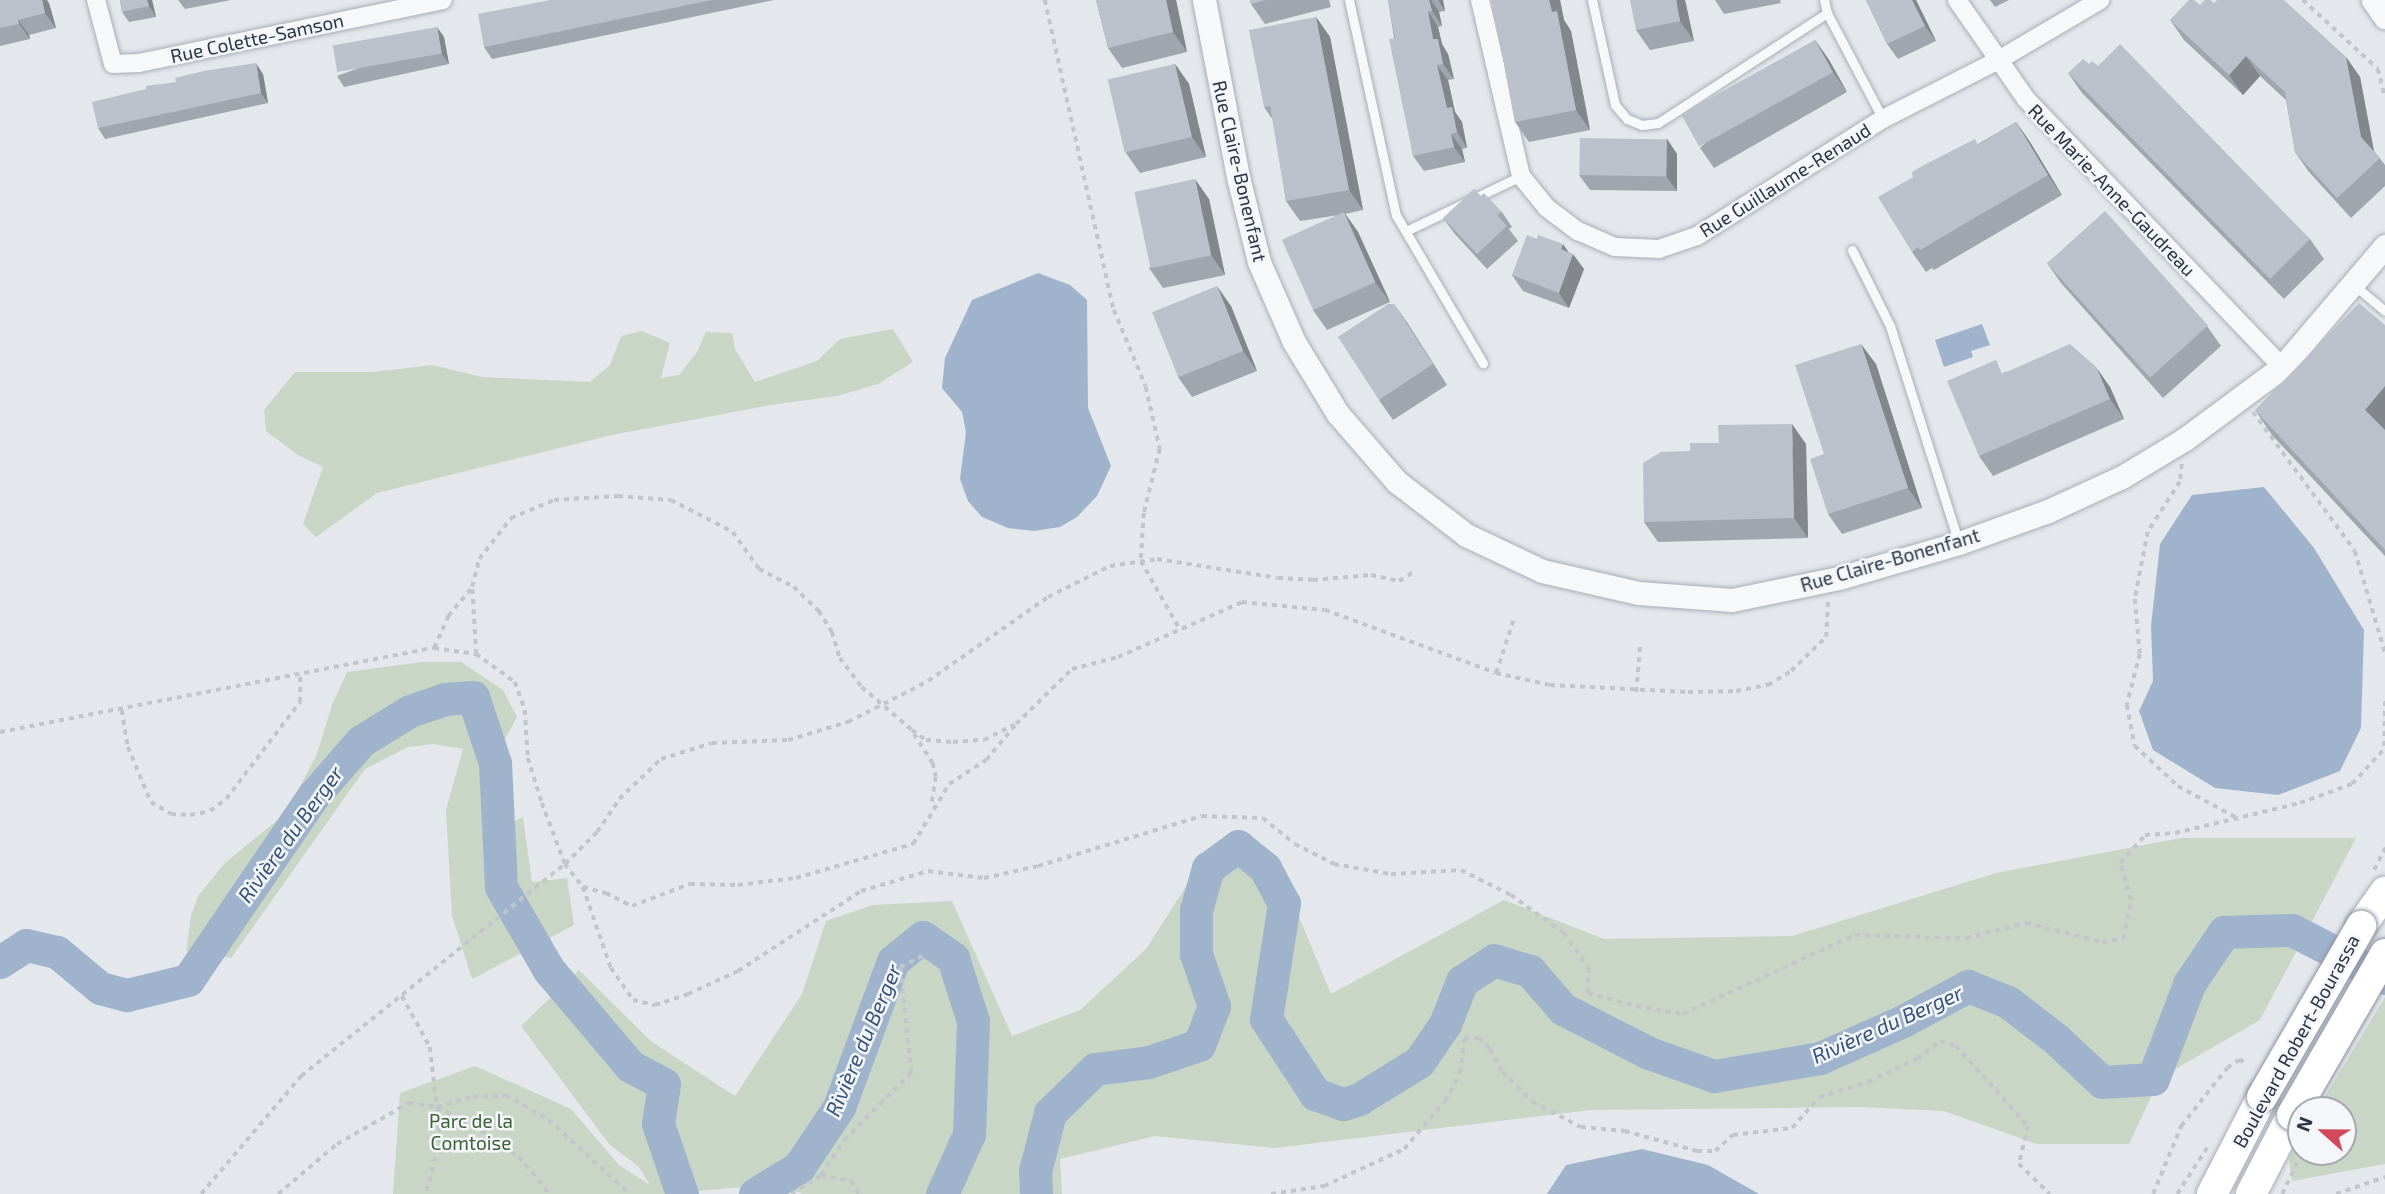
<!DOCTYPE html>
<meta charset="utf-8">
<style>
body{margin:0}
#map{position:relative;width:2385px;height:1194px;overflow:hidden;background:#e4e7ec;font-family:"Exo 2",sans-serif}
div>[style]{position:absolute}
.green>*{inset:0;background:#c9d6c5}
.water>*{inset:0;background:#9fb4cc}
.river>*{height:33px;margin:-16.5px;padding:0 16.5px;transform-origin:16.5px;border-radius:16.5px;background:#9fb4cc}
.path>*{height:3.5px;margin-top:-1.75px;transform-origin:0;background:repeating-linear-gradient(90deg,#c2c5cb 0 5px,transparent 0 10px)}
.roads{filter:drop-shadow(0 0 2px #a9aeb7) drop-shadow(0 0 2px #a9aeb7)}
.service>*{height:9px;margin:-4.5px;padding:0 4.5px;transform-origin:4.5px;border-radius:4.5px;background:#f7f8fa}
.minor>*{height:18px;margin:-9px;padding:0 9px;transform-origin:9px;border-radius:9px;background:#f7f8fa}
.tertiary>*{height:23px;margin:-11.5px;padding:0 11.5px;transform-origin:11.5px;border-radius:11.5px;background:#f7f8fa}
.trunk>*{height:30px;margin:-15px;padding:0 15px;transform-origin:15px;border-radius:15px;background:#fff}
.bridges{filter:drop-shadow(0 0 2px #8b94a3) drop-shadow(0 0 2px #8b94a3)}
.trunk-bridge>*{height:30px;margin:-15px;padding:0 15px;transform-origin:15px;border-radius:15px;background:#fff}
.wall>*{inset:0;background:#a1a5ae}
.shaded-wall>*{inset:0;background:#83868d}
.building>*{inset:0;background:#bbc0ca;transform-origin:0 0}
span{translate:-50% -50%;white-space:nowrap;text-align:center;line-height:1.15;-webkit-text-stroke:5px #f4f6f9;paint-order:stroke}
.street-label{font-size:19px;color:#2b3445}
.park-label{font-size:19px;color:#3f6138}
.water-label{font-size:21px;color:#34527a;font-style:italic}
.north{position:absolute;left:2287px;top:1096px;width:70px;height:70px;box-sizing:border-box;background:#f4f6f9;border:2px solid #a4a8b1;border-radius:50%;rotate:291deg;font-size:19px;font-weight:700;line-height:28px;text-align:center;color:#2b3445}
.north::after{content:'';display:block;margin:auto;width:24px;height:32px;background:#d1495b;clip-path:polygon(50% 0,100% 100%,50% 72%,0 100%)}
</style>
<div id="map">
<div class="green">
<div style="clip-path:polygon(893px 329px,913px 362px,878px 384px,837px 396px,770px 405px,612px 435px,377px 493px,316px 537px,303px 524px,323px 467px,298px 455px,266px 431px,264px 410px,295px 372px,374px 372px,432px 365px,482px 377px,590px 382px,610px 365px,621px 336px,642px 331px,670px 343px,661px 378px,679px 375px,697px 352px,706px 332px,732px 333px,735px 349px,755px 382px,817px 361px,840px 339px)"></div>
<div style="clip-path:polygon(423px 662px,461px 662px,503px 690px,517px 717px,503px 743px,513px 822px,523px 817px,532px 882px,567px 878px,574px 925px,472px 979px,452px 916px,446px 810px,463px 749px,434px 744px,408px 747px,365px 769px,231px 958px,186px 951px,191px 916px,198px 896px,225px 863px,286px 813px,317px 754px,332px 705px,347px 672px)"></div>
<div style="clip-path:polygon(2181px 838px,2356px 838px,2260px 1020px,2160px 1078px,2129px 1144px,2037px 1144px,1944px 1111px,1859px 1107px,1591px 1110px,1275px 1148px,1155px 1136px,1060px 1159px,1062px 1194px,803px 1194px,775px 1184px,664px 1194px,393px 1194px,400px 1093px,475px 1066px,571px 1109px,619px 1165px,650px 1185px,639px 1167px,609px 1144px,521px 1026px,579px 970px,652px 1042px,735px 1096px,802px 994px,826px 921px,873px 905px,952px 901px,1012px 1036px,1080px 1010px,1146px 949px,1206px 855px,1275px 859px,1331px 994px,1504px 900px,1604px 939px,1792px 936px,1996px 873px)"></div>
<div style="clip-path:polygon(2385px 997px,2385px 1164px,2292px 1181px,2289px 1159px,2301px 1138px,2301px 1152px,2343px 1152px,2343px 1110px,2317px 1110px)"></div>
</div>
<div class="water">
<div style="clip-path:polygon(1038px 273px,1070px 285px,1087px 300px,1088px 408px,1111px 466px,1097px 496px,1077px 517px,1060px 527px,1034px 531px,1008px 528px,982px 517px,968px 501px,960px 479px,966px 432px,962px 412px,942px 388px,945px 358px,972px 300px)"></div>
<div style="clip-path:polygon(1982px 324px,1990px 345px,1971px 351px,1973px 357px,1944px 367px,1935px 340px)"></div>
<div style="clip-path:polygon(2264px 487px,2314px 548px,2364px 630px,2361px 728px,2340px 771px,2278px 795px,2215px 788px,2153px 750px,2139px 711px,2153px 681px,2151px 626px,2160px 544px,2192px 495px)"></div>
<div style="clip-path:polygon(1642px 1149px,1708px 1165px,1759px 1194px,1547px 1194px,1566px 1165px)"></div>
</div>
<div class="river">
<div style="left:0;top:962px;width:31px;rotate:-33deg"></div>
<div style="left:26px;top:945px;width:32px;rotate:13deg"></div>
<div style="left:57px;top:952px;width:56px;rotate:39.9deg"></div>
<div style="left:100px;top:988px;width:28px;rotate:15deg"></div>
<div style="left:127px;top:995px;width:63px;rotate:-13.8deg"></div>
<div style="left:188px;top:980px;width:222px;rotate:-55.8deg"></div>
<div style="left:313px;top:796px;width:73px;rotate:-48.9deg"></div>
<div style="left:361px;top:741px;width:57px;rotate:-31.5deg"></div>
<div style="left:410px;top:711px;width:36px;rotate:-19deg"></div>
<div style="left:444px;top:699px;width:29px;rotate:-4deg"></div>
<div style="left:473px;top:697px;width:70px;rotate:71.6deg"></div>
<div style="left:495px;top:763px;width:124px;rotate:87.2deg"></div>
<div style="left:501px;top:887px;width:96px;rotate:60deg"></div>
<div style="left:549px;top:970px;width:126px;rotate:49.8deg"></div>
<div style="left:630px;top:1066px;width:38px;rotate:28deg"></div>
<div style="left:664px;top:1084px;width:40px;rotate:98.5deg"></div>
<div style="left:658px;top:1124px;width:74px;rotate:71.1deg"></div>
<div style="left:755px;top:1194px;width:52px;rotate:-31.5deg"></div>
<div style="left:799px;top:1167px;width:72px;rotate:-56.3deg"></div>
<div style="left:839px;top:1107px;width:156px;rotate:-69.7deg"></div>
<div style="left:893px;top:961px;width:38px;rotate:-39deg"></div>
<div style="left:923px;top:937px;width:37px;rotate:35deg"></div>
<div style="left:953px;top:958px;width:66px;rotate:72.4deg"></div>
<div style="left:973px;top:1021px;width:113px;rotate:92deg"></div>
<div style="left:969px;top:1134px;width:66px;rotate:114.2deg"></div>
<div style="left:1036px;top:1194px;width:23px;rotate:-92deg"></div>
<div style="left:1035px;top:1171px;width:60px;rotate:-75.5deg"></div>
<div style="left:1050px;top:1113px;width:63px;rotate:-44.4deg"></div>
<div style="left:1095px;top:1069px;width:54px;rotate:-7.4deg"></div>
<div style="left:1149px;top:1062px;width:53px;rotate:-18.8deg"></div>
<div style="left:1199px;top:1045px;width:42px;rotate:-69deg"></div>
<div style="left:1214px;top:1006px;width:55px;rotate:-109.1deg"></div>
<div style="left:1196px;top:954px;width:44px;rotate:-90deg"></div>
<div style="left:1196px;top:910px;width:44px;rotate:-74.1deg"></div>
<div style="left:1208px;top:868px;width:37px;rotate:-36deg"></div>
<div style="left:1238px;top:846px;width:35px;rotate:39deg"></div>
<div style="left:1265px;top:868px;width:40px;rotate:62deg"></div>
<div style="left:1284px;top:903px;width:117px;rotate:98.8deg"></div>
<div style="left:1266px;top:1019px;width:90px;rotate:56.8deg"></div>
<div style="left:1315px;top:1094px;width:30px;rotate:20deg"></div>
<div style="left:1343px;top:1104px;width:17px;rotate:-17deg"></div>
<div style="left:1359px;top:1099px;width:70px;rotate:-31.7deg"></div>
<div style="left:1419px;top:1062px;width:46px;rotate:-55.6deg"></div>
<div style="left:1445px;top:1024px;width:46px;rotate:-68.4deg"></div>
<div style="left:1462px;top:981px;width:38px;rotate:-33deg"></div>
<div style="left:1494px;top:960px;width:38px;rotate:17deg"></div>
<div style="left:1530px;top:971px;width:50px;rotate:49deg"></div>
<div style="left:1563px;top:1009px;width:97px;rotate:27.1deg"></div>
<div style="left:1649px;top:1053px;width:69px;rotate:19.5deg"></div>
<div style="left:1714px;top:1076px;width:108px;rotate:-9.6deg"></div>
<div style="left:1820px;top:1058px;width:91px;rotate:-24deg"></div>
<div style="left:1903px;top:1021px;width:74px;rotate:-28.3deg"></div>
<div style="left:1968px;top:986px;width:43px;rotate:21.8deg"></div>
<div style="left:2008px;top:1002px;width:61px;rotate:37.6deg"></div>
<div style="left:2056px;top:1039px;width:63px;rotate:43.1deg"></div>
<div style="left:2102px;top:1082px;width:51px;rotate:-3.4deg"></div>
<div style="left:2153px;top:1079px;width:102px;rotate:-69.2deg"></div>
<div style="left:2189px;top:984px;width:63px;rotate:-56.1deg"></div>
<div style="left:2224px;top:932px;width:68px;rotate:-1.7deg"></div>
<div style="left:2292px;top:930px;width:105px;rotate:27.3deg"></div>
</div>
<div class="path">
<div style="left:1045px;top:0;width:318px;rotate:77.5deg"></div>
<div style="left:1114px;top:310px;width:83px;rotate:67.4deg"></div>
<div style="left:1146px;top:387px;width:64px;rotate:77.3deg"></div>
<div style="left:1160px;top:449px;width:66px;rotate:104deg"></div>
<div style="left:1144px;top:513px;width:48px;rotate:93.6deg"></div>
<div style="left:1141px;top:561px;width:77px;rotate:60.4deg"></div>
<div style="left:2303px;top:0;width:102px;rotate:42.6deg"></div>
<div style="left:2378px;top:69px;width:29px;rotate:76deg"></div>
<div style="left:2253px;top:412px;width:172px;rotate:53.7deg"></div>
<div style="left:2355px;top:551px;width:105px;rotate:73.5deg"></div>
<div style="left:2182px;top:464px;width:18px;rotate:96deg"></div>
<div style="left:2180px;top:482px;width:59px;rotate:122.6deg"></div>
<div style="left:2148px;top:532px;width:68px;rotate:101deg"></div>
<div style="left:2135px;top:599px;width:55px;rotate:84.8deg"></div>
<div style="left:2140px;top:654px;width:53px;rotate:104.3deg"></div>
<div style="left:2127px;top:705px;width:42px;rotate:79deg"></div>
<div style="left:2135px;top:746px;width:59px;rotate:42.9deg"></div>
<div style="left:2178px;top:786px;width:65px;rotate:28.5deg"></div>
<div style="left:434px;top:648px;width:35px;rotate:-66deg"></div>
<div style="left:448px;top:616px;width:35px;rotate:-50deg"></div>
<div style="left:476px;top:654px;width:67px;rotate:-93.4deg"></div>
<div style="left:472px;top:587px;width:29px;rotate:-76deg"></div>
<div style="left:479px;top:559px;width:52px;rotate:-52deg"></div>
<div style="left:511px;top:518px;width:47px;rotate:-22.7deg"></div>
<div style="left:554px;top:500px;width:64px;rotate:-3.6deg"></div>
<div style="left:618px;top:496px;width:53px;rotate:4.3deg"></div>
<div style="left:671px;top:500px;width:70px;rotate:27.3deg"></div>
<div style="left:733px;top:532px;width:45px;rotate:54.9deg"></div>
<div style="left:759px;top:569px;width:39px;rotate:27deg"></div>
<div style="left:794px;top:587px;width:35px;rotate:44deg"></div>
<div style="left:819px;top:611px;width:25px;rotate:58deg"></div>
<div style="left:832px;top:632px;width:27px;rotate:73deg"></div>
<div style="left:840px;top:658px;width:36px;rotate:53deg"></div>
<div style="left:862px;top:687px;width:66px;rotate:40.7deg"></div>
<div style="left:912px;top:730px;width:17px;rotate:36deg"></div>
<div style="left:926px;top:740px;width:27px;rotate:4deg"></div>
<div style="left:953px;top:742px;width:31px;rotate:-4deg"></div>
<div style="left:984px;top:740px;width:34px;rotate:-27deg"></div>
<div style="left:1496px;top:673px;width:55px;rotate:-71.9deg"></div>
<div style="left:1636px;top:692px;width:47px;rotate:-85.1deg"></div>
<div style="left:122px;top:710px;width:37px;rotate:81deg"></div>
<div style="left:128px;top:747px;width:60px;rotate:67.3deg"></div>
<div style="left:151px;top:802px;width:23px;rotate:31deg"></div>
<div style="left:171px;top:814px;width:19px;rotate:3deg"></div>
<div style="left:190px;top:815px;width:20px;rotate:-11deg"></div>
<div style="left:210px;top:811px;width:20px;rotate:-37deg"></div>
<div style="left:226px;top:799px;width:122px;rotate:-52.7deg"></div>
<div style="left:300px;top:702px;width:28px;rotate:-90deg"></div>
<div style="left:0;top:732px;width:442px;rotate:-11deg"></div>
<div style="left:434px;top:648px;width:42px;rotate:8.1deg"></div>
<div style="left:476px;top:654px;width:48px;rotate:35.7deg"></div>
<div style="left:515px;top:682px;width:30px;rotate:70deg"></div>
<div style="left:525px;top:710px;width:48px;rotate:86.4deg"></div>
<div style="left:528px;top:758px;width:47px;rotate:72.7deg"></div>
<div style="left:542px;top:803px;width:65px;rotate:69.3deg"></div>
<div style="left:565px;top:864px;width:29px;rotate:52deg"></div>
<div style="left:583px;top:887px;width:86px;rotate:70.9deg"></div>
<div style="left:611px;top:968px;width:39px;rotate:55deg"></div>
<div style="left:633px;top:1000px;width:23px;rotate:13deg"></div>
<div style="left:655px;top:1005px;width:35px;rotate:-18deg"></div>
<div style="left:688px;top:994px;width:55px;rotate:-24.7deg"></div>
<div style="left:738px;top:971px;width:147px;rotate:-33deg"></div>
<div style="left:861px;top:891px;width:70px;rotate:-16.6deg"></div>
<div style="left:928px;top:871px;width:56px;rotate:7.1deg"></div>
<div style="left:984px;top:878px;width:55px;rotate:-12.5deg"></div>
<div style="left:1038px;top:866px;width:171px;rotate:-17deg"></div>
<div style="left:1202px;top:816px;width:61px;rotate:1.9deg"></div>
<div style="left:1263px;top:818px;width:41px;rotate:39.1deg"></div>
<div style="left:1295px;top:844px;width:44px;rotate:27.1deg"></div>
<div style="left:1334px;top:864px;width:58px;rotate:10deg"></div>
<div style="left:1391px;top:874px;width:70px;rotate:-3.3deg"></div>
<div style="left:1461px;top:870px;width:56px;rotate:26.6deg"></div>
<div style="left:1511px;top:895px;width:65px;rotate:35.6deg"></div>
<div style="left:1564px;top:933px;width:43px;rotate:54.5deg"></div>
<div style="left:1589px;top:968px;width:25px;rotate:92deg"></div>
<div style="left:1588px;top:993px;width:50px;rotate:15.2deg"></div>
<div style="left:1636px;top:1006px;width:48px;rotate:9.7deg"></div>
<div style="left:1683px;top:1014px;width:189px;rotate:-24.7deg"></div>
<div style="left:1855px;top:935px;width:111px;rotate:1.5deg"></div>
<div style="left:1966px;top:938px;width:62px;rotate:-14deg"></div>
<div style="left:2026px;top:923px;width:78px;rotate:14deg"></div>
<div style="left:2102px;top:942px;width:21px;rotate:-8deg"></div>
<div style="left:2123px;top:939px;width:40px;rotate:-78deg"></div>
<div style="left:2131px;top:900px;width:39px;rotate:-107deg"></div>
<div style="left:2120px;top:863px;width:38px;rotate:-48deg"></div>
<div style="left:2145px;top:835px;width:30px;rotate:-4deg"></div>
<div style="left:2175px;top:833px;width:129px;rotate:-13.5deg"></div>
<div style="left:2300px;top:803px;width:55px;rotate:-20.1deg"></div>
<div style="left:2352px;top:784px;width:49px;rotate:-47.5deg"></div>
<div style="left:914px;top:734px;width:35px;rotate:57deg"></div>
<div style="left:933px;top:763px;width:14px;rotate:78deg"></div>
<div style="left:936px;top:777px;width:30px;rotate:99deg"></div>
<div style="left:2384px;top:746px;width:48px;rotate:-88.8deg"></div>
<div style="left:2374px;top:870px;width:25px;rotate:-63deg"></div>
<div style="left:583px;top:887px;width:24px;rotate:15deg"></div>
<div style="left:606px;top:893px;width:29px;rotate:27deg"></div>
<div style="left:632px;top:906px;width:62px;rotate:-20.8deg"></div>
<div style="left:690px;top:884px;width:48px;rotate:1.2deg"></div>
<div style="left:738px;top:885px;width:58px;rotate:-6.9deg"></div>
<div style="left:796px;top:878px;width:122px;rotate:-16.2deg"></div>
<div style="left:913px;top:844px;width:70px;rotate:-59deg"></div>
<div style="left:949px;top:784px;width:44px;rotate:-33deg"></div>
<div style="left:986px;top:760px;width:47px;rotate:-50.2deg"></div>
<div style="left:1016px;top:724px;width:78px;rotate:-44.5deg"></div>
<div style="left:1072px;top:669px;width:48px;rotate:-14.6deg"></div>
<div style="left:1118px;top:657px;width:136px;rotate:-23.9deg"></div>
<div style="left:1242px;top:602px;width:83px;rotate:5.5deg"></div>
<div style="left:1325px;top:610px;width:182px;rotate:20.2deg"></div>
<div style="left:1496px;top:673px;width:55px;rotate:12.5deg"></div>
<div style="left:1550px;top:685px;width:138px;rotate:2.9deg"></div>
<div style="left:1688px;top:692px;width:48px;rotate:-1.2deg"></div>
<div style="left:1736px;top:691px;width:33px;rotate:-11deg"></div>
<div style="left:1768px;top:685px;width:27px;rotate:-31deg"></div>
<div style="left:1791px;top:671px;width:49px;rotate:-44.2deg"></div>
<div style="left:1826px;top:637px;width:37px;rotate:-87deg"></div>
<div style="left:402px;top:996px;width:58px;rotate:61.2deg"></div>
<div style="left:430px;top:1047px;width:60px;rotate:83.3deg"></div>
<div style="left:437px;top:1107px;width:31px;rotate:83deg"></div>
<div style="left:441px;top:1138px;width:58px;rotate:105deg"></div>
<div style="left:437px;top:1107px;width:37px;rotate:-16deg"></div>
<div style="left:473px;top:1097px;width:33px;rotate:-3deg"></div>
<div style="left:506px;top:1095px;width:50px;rotate:30.2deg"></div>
<div style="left:549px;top:1120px;width:110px;rotate:42.4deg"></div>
<div style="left:821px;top:1175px;width:42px;rotate:-56.7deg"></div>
<div style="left:844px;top:1140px;width:95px;rotate:-45deg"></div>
<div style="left:911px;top:1073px;width:107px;rotate:-95.9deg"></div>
<div style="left:900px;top:967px;width:30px;rotate:-26deg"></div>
<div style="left:201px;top:1194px;width:155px;rotate:-49.7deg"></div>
<div style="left:301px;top:1076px;width:339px;rotate:-38.8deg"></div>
<div style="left:565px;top:864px;width:45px;rotate:-45deg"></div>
<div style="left:597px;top:832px;width:40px;rotate:-56deg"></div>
<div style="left:619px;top:799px;width:58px;rotate:-43.6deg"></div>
<div style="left:661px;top:759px;width:53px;rotate:-17.4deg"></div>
<div style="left:712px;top:743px;width:76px;rotate:-2.3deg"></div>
<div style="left:788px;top:740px;width:63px;rotate:-16.7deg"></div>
<div style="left:848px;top:722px;width:90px;rotate:-27.1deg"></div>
<div style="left:928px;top:681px;width:146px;rotate:-35deg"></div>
<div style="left:1048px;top:597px;width:69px;rotate:-26.6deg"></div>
<div style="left:1110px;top:566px;width:48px;rotate:-8.5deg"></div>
<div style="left:1157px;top:559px;width:122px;rotate:8.9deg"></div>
<div style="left:1278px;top:578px;width:35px;rotate:3deg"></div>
<div style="left:1313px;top:580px;width:58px;rotate:-4.9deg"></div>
<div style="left:1371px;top:575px;width:29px;rotate:12deg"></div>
<div style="left:1399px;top:581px;width:19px;rotate:-32deg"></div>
<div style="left:278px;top:1194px;width:77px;rotate:-40.3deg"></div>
<div style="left:337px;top:1144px;width:83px;rotate:-29.7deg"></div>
<div style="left:409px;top:1103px;width:28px;rotate:8deg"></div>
<div style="left:437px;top:1107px;width:57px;rotate:28.4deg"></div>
<div style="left:487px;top:1134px;width:39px;rotate:36deg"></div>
<div style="left:519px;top:1157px;width:48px;rotate:50deg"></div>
<div style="left:791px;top:1194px;width:36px;rotate:-32deg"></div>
<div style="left:821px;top:1175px;width:31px;rotate:11deg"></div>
<div style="left:851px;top:1181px;width:15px;rotate:58deg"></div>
<div style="left:1271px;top:1194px;width:54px;rotate:-8.6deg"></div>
<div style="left:1324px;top:1186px;width:88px;rotate:-24.8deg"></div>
<div style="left:1404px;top:1149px;width:63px;rotate:-49.5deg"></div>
<div style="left:1445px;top:1101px;width:32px;rotate:-62deg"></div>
<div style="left:1460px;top:1073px;width:35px;rotate:-83deg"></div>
<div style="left:1464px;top:1038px;width:15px"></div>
<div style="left:1479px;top:1038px;width:16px;rotate:45deg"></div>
<div style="left:1490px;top:1049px;width:26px;rotate:61deg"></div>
<div style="left:1503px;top:1072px;width:42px;rotate:45deg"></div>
<div style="left:1533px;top:1102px;width:54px;rotate:27.5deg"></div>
<div style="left:1581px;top:1127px;width:44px;rotate:5.2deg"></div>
<div style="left:1625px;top:1131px;width:75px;rotate:15.5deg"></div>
<div style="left:1697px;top:1151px;width:18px"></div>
<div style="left:1715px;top:1151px;width:24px;rotate:-42deg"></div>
<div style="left:1733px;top:1135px;width:59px;rotate:-6.8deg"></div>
<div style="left:1792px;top:1128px;width:41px;rotate:-48.9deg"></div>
<div style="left:1819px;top:1097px;width:51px;rotate:-17deg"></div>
<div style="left:1868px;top:1082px;width:54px;rotate:-25.1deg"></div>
<div style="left:1917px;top:1059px;width:29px;rotate:-38deg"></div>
<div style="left:1940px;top:1041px;width:17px;rotate:17deg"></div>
<div style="left:1956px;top:1046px;width:108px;rotate:48deg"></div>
<div style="left:2028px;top:1126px;width:39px;rotate:103deg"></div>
<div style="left:2019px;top:1164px;width:43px;rotate:44.1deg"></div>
<div style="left:2153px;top:1194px;width:74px;rotate:-67.6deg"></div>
<div style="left:2181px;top:1126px;width:74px;rotate:-51.6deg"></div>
<div style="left:2227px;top:1068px;width:14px;rotate:-34deg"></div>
<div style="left:2239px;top:1060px;width:6px;rotate:18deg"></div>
<div style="left:2177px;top:1194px;width:57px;rotate:-57.1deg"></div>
<div style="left:2282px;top:1194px;width:47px;rotate:-64.5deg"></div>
<div style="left:2336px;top:1194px;width:52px;rotate:-19.1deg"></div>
</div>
<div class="roads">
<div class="service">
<div style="left:1349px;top:0;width:220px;rotate:77.7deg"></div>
<div style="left:1396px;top:215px;width:172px;rotate:59.6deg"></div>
<div style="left:1592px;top:0;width:107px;rotate:77.6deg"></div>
<div style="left:1615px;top:105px;width:18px;rotate:49deg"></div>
<div style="left:1627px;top:119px;width:16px;rotate:22deg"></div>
<div style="left:1642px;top:125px;width:16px;rotate:-7deg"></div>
<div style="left:1658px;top:123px;width:17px;rotate:-33deg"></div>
<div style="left:1672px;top:114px;width:185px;rotate:-33.1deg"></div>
<div style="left:1824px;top:0;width:13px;rotate:77deg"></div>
<div style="left:1827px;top:13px;width:120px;rotate:62.2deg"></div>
<div style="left:1406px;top:231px;width:127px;rotate:-25.6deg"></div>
<div style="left:1852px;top:250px;width:85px;rotate:63.4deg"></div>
<div style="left:1890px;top:326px;width:225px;rotate:72.4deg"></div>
<div style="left:2354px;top:285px;width:40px;rotate:40deg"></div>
</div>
<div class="minor">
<div style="left:96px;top:0;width:66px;rotate:75.1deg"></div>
<div style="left:1480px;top:0;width:181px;rotate:76.9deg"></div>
<div style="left:1521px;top:176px;width:41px;rotate:50.9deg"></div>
<div style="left:1547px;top:208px;width:39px;rotate:37deg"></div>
<div style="left:1578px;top:231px;width:40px;rotate:23.4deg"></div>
<div style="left:1615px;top:247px;width:44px;rotate:2.6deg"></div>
<div style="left:1659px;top:249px;width:40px;rotate:-18.9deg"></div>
<div style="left:1697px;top:236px;width:220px;rotate:-32.2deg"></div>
<div style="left:1883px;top:119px;width:128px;rotate:-27deg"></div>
<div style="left:1997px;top:61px;width:120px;rotate:-30.6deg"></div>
<div style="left:1957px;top:0;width:121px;rotate:55.1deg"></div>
<div style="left:2026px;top:99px;width:371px;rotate:46.3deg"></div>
<div style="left:113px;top:64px;width:26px;rotate:-2deg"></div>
<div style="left:139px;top:63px;width:310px;rotate:-11.7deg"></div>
</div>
<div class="tertiary">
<div style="left:1204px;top:0;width:184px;rotate:79.1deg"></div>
<div style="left:1239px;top:181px;width:83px;rotate:76.1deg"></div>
<div style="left:1259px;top:262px;width:87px;rotate:66.4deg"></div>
<div style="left:1294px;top:342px;width:84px;rotate:58.6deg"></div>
<div style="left:1338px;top:414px;width:90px;rotate:49.1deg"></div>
<div style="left:1397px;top:482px;width:87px;rotate:37.5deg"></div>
<div style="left:1466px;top:535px;width:84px;rotate:25.3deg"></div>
<div style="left:1542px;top:571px;width:99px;rotate:12.8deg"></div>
<div style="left:1639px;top:593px;width:93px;rotate:4.3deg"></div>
<div style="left:1732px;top:600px;width:109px;rotate:-11.6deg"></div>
<div style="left:1839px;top:578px;width:125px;rotate:-16.3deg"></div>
<div style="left:1959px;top:543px;width:95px;rotate:-19.8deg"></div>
<div style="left:2048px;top:511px;width:81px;rotate:-24.7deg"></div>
<div style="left:2122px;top:477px;width:74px;rotate:-31.1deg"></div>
<div style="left:2185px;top:439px;width:121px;rotate:-36.6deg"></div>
<div style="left:2282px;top:367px;width:159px;rotate:-49.6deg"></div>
<div style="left:2373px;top:0;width:21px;rotate:55deg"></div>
</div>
<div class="trunk">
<div style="left:2361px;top:926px;width:42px;rotate:-54.8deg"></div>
<div style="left:2212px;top:1194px;width:109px;rotate:-62.7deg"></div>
<div style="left:2251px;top:1194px;width:89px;rotate:-62.6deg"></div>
</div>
</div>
<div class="bridges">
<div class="trunk-bridge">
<div style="left:2262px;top:1097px;width:198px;rotate:-59.9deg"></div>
<div style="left:2292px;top:1115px;width:186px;rotate:-60deg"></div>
</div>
</div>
<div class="wall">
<div style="clip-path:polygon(0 0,49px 3px,56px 28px,29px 35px,30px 39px,0 46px)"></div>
<div style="clip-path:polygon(120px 0,152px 0,156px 17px,129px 22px,122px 12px)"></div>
<div style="clip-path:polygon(178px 0,231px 0,185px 9px)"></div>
<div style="clip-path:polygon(550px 0,774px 0,492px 59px,484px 47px)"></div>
<div style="clip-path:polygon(1096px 0,1176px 0,1187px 52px,1122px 68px,1108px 48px)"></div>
<div style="clip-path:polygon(1250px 0,1329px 0,1331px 7px,1265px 24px,1251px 4px)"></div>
<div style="clip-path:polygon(1388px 0,1443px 0,1445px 11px,1439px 12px,1442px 26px,1438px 27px,1442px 44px,1448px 54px,1454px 79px,1448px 80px,1455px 112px,1462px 122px,1467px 148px,1462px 149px,1465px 162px,1424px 171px,1413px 156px)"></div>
<div style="clip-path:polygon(1492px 0,1560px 0,1564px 20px,1571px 31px,1590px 130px,1529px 142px,1515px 122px)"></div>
<div style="clip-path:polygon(1685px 0,1694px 41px,1650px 50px,1636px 30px)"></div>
<div style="clip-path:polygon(1715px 0,1780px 0,1781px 3px,1724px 14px)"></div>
<div style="clip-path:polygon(1866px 0,1916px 0,1936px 41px,1898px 59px,1887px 44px)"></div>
<div style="clip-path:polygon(1990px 0,2009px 0,1995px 7px)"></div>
<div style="clip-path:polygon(2214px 3px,2346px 57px,2360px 77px,2374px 151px,2385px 165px,2385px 186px,2351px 218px,2309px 172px,2295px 152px,2286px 100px,2260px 76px,2243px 95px,2184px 40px,2170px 20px,2200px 5px)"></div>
<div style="clip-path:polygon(1316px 17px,1330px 37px,1363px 210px,1345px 214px,1358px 232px,1390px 302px,1327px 330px,1313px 310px,1339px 215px,1300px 221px,1286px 201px,1273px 120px,1264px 107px)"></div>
<div style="clip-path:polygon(444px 37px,449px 64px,344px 87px,337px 76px)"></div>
<div style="clip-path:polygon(1815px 40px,1829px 60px,1847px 92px,1714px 168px,1700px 148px)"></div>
<div style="clip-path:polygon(1175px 64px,1189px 84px,1206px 157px,1140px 173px,1126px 153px)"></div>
<div style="clip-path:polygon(2089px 64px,2098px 66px,2310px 239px,2324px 259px,2284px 299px,2082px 93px,2068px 73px)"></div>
<div style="clip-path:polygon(263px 74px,268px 103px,105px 139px,98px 128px,146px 89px)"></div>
<div style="clip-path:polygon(2016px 122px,2030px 142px,2062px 195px,1934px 270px,1932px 268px,1926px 272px,1912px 252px,1978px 144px)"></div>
<div style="clip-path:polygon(1667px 139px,1677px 154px,1677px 191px,1590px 190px,1579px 175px)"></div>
<div style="clip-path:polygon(1481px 196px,1502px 212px,1512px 227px,1509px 229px,1518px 241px,1487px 269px,1454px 233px,1443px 218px)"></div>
<div style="clip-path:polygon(1209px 199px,1225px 275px,1163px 288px,1149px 268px)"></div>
<div style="clip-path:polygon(1569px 253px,1584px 269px,1569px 308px,1523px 291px,1512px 275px)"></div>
<div style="clip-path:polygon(2047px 263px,2207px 326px,2221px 346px,2163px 398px,2061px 283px)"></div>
<div style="clip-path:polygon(1394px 304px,1447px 385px,1393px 420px,1379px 400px)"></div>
<div style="clip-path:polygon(1231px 306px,1257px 371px,1192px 397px,1178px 377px)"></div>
<div style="clip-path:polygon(2385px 325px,2385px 556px,2272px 435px,2255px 410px)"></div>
<div style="clip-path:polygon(1876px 364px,1922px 508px,1842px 534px,1828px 514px,1824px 454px)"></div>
<div style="clip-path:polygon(2004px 372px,2110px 387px,2124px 419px,1993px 476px,1979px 456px)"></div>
<div style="clip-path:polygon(1806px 444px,1808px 538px,1658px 542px,1644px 522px,1690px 451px)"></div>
</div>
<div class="shaded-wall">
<div style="clip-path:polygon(42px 0,47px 0,49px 3px,56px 28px,45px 13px)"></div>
<div style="clip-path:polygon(147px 0,152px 0,156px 17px,149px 6px)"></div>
<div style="clip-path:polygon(1166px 0,1176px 0,1187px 52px,1173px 32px)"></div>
<div style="clip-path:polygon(1429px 0,1431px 0,1439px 12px,1442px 26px,1432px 11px)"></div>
<div style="clip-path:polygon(1438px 0,1443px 0,1445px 11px)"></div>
<div style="clip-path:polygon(1549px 0,1560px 0,1564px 20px,1571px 31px,1590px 130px,1576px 110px)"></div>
<div style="clip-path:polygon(1676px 0,1685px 0,1694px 41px,1680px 21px)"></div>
<div style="clip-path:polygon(1912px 0,1916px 0,1936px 41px,1925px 26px)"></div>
<div style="clip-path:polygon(1428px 11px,1438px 27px,1442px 44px,1448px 54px,1454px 79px,1443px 64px,1433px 39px)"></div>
<div style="clip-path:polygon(1316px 17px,1330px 37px,1363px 210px,1349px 190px)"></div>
<div style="clip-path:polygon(18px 20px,29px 35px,30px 39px,19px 24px)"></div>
<div style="clip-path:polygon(437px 27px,444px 37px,449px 64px,442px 54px)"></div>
<div style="clip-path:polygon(1815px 40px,1829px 60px,1847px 92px,1833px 72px)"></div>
<div style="clip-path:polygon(2246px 56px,2260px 76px,2243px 95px,2229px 75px)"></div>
<div style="clip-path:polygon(2346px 57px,2360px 77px,2375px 157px,2361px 137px)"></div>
<div style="clip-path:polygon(256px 63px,263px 74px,268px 103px,261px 93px)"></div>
<div style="clip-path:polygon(1175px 64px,1189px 84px,1206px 157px,1192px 137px)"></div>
<div style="clip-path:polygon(1437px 65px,1448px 80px,1455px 112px,1462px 122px,1467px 148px,1457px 132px,1447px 108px)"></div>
<div style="clip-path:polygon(2016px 122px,2030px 142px,2062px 195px,2048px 175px)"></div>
<div style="clip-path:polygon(1451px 134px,1462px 149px,1465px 162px,1454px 147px)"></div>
<div style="clip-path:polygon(1667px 139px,1677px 154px,1677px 191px,1666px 176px)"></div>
<div style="clip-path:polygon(1195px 179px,1209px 199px,1225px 275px,1211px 255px)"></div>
<div style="clip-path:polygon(1344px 212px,1358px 232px,1390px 302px,1375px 282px)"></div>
<div style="clip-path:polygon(1563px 244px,1572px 257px,1573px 254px,1584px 269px,1569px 308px,1559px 293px,1561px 249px)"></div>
<div style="clip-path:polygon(1217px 286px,1231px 306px,1257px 371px,1243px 351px)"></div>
<div style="clip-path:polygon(1394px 304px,1408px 324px,1447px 385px,1433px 364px)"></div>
<div style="clip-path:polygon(1861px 344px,1876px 364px,1922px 508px,1908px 488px)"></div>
<div style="clip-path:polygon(2096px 367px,2110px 387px,2124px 419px,2110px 399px)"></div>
<div style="clip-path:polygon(2385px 386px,2385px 431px,2365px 410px)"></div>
<div style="clip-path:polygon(1792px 424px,1806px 444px,1808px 538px,1794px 518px)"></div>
</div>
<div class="building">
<div style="clip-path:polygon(0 0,42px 0,45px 13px,18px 20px,19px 24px,0 28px)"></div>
<div style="clip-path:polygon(120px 0,147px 0,149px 6px,122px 12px)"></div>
<div style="clip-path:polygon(550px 0,712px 0,484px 47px,478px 14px)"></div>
<div style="clip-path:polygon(1096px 0,1166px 0,1173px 32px,1108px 48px)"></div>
<div style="clip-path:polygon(1250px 0,1266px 0,1251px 4px)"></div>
<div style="clip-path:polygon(1388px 0,1429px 0,1432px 11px,1428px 11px,1433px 39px,1438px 39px,1443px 64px,1437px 65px,1447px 108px,1452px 107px,1457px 132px,1451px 134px,1454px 147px,1413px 156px,1389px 39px,1395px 38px)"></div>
<div style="clip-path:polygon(1492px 0,1549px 0,1552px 12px,1557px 11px,1576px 110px,1515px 122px)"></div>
<div style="clip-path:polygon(1630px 0,1676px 0,1680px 21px,1636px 30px)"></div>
<div style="clip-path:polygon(1866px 0,1912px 0,1925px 26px,1887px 44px)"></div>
<div style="clip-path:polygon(2189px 0,2194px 0,2200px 5px,2205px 0,2210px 0,2214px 3px,2217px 0,2284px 0,2346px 57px,2361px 137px,2380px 158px,2337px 198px,2295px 152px,2285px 92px,2246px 56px,2229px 75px,2170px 20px)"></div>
<div style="clip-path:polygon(1316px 17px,1349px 190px,1286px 201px,1270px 106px,1264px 107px,1249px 30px)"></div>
<div style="left:437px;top:27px;width:27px;height:106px;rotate:80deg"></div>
<div style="left:1815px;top:40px;width:37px;height:153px;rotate:61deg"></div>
<div style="clip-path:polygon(2120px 44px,2310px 239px,2270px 279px,2068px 73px,2083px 59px,2089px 64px,2092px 61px,2098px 66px)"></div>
<div style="clip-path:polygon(256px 63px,261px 93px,98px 128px,92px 102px,146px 89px,146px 86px,176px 82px,175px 78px,204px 71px)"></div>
<div style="left:1175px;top:64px;width:75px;height:69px;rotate:77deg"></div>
<div style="clip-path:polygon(2016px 122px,2048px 175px,1920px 250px,1918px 247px,1912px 252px,1878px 197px,1913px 177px,1912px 172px,1924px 165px,1975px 139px,1978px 145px)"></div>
<div style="left:1580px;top:138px;width:87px;height:37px;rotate:1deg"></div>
<div style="left:1195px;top:179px;width:78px;height:62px;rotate:78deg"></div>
<div style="clip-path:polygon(1474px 189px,1481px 196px,1484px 193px,1502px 212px,1497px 215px,1507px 226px,1477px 254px,1443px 218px)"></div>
<div style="left:2105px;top:211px;width:154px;height:78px;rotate:48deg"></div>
<div style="left:1344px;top:212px;width:77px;height:68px;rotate:66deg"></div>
<div style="clip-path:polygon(1527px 235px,1537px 239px,1538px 235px,1563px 244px,1561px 249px,1573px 254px,1559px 293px,1512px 275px)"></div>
<div style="left:1217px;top:286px;width:70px;height:70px;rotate:68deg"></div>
<div style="clip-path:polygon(2359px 303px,2385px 325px,2385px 386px,2365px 410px,2385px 430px,2385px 550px,2255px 410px)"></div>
<div style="clip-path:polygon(1388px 304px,1394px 304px,1433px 364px,1379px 400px,1338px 337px)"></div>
<div style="clip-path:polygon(1861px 344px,1908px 488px,1828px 514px,1810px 459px,1824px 454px,1795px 365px)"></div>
<div style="clip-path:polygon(2070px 344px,2096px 367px,2110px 399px,1979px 456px,1947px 381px,1996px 360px,2002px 374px)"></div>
<div style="clip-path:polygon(1792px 424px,1794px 518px,1644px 522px,1643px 463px,1661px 452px,1690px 451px,1690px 443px,1719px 443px,1718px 425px)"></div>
</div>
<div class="street-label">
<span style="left:257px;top:38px;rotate:-12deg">Rue Colette-Samson</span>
<span style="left:1240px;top:171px;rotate:77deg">Rue Claire-Bonenfant</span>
<span style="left:1785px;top:180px;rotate:-32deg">Rue Guillaume-Renaud</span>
<span style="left:2112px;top:190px;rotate:46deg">Rue Marie-Anne-Gaudreau</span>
<span style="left:1890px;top:560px;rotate:-16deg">Rue Claire-Bonenfant</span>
<span style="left:2296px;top:1041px;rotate:-61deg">Boulevard Robert-Bourassa</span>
</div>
<div class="park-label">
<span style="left:471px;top:1132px">Parc de la<br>Comtoise</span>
</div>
<div class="water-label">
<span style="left:290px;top:834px;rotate:-54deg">Rivière du Berger</span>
<span style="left:1887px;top:1024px;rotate:-24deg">Rivière du Berger</span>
<span style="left:863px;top:1040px;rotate:-67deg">Rivière du Berger</span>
</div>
<div class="north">N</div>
</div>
